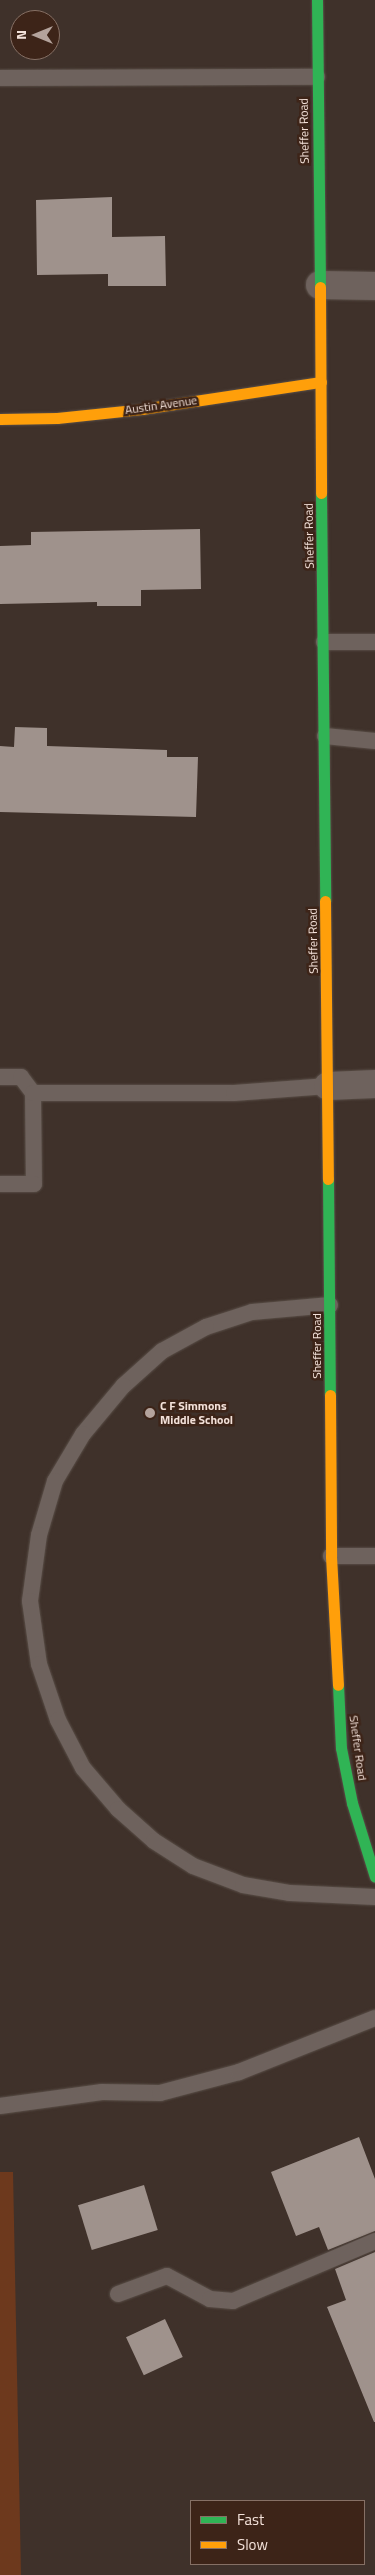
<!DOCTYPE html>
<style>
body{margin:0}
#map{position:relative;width:375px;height:2575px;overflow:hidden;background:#3f312a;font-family:"Titillium Web",sans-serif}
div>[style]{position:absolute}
.green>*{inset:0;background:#6d391d}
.building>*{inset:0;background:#9f928c;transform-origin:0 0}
.roads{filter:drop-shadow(0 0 1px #594e47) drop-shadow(0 0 1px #594e47)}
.lane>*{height:16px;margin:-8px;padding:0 8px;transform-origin:8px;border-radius:8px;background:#6e625d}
.street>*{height:28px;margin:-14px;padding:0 14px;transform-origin:14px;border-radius:14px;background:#6e625d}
.fast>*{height:11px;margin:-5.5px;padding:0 5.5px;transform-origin:5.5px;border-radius:5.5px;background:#30b455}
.slow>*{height:11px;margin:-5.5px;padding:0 5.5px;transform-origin:5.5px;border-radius:5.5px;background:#ff9f0a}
.dots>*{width:14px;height:14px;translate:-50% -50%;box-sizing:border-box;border:2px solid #3d2418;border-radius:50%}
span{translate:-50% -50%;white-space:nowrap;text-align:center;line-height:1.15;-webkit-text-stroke:5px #3d2418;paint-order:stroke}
.street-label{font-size:12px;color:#f3e1d9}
.poi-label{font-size:12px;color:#f3e1d9;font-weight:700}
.left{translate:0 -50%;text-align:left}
.legend{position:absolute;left:190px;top:2500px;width:175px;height:65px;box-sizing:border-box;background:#3d2418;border:1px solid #867065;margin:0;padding:6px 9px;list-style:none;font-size:15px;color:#f3e1d9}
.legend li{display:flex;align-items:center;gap:10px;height:25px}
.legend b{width:25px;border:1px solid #867065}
.north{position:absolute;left:10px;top:10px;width:50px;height:50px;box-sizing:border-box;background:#3d2418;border:1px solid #867065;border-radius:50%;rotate:270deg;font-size:14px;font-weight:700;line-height:20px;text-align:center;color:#f3e1d9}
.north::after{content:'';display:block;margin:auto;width:18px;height:22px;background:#b4a39c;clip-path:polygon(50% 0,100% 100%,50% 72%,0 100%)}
</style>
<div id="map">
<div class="green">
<div style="clip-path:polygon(0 2172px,13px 2172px,21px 2575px,0 2575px)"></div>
</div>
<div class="building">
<div style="clip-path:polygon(112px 197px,112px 237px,165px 236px,166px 286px,108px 286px,108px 274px,37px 275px,36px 200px)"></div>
<div style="clip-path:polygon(200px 529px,201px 589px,141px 590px,141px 606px,97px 606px,97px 602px,0 604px,0 546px,31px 545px,31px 532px)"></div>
<div style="clip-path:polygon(15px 727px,47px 728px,47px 746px,167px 750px,167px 757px,198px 757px,196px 817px,0 812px,0 746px,14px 747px)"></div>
<div style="clip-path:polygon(359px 2137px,375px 2179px,375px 2231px,328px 2250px,319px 2227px,296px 2236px,271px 2172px)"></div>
<div style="left:144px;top:2185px;width:47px;height:69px;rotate:73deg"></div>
<div style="clip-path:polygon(375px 2252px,375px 2422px,374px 2422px,327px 2307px,346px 2300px,335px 2269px)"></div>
<div style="left:165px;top:2319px;width:42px;height:43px;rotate:65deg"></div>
</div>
<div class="roads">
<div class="lane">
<div style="left:0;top:78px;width:317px;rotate:-0.2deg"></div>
<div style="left:324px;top:642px;width:51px"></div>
<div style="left:325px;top:736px;width:50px;rotate:5.7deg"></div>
<div style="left:0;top:1077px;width:21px"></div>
<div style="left:21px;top:1077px;width:20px;rotate:53deg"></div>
<div style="left:33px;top:1093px;width:91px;rotate:89.4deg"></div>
<div style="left:34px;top:1184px;width:34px;rotate:180deg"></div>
<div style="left:33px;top:1093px;width:201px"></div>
<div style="left:234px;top:1093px;width:94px;rotate:-4.3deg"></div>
<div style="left:330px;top:1305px;width:78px;rotate:174.9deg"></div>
<div style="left:252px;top:1312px;width:48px;rotate:161.9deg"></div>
<div style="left:206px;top:1327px;width:50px;rotate:151.4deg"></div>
<div style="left:162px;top:1351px;width:52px;rotate:138.1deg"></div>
<div style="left:123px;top:1386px;width:62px;rotate:129.8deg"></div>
<div style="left:83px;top:1434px;width:55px;rotate:120.8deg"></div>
<div style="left:55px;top:1481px;width:56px;rotate:106.5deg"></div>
<div style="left:39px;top:1535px;width:67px;rotate:97.8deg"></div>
<div style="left:30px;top:1601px;width:64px;rotate:81.9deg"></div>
<div style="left:39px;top:1664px;width:59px;rotate:71.3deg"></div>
<div style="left:58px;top:1720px;width:54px;rotate:62.5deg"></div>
<div style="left:83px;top:1768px;width:54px;rotate:49.5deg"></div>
<div style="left:118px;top:1809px;width:48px;rotate:41.6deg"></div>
<div style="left:154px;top:1841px;width:46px;rotate:32.7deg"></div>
<div style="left:193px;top:1866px;width:53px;rotate:20.8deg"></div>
<div style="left:243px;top:1885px;width:48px;rotate:9.7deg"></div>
<div style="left:290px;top:1893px;width:85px;rotate:2.7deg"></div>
<div style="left:331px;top:1556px;width:44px"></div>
<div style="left:0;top:2106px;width:103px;rotate:-7.8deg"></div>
<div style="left:102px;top:2092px;width:58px;rotate:1deg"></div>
<div style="left:160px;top:2093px;width:82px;rotate:-14.9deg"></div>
<div style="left:239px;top:2072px;width:146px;rotate:-21.7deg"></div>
<div style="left:118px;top:2294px;width:52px;rotate:-20.2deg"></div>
<div style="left:167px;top:2276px;width:49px;rotate:28.1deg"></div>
<div style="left:210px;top:2299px;width:23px;rotate:5deg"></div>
<div style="left:233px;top:2301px;width:154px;rotate:-22.9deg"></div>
</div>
<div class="street">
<div style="left:320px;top:285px;width:55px;rotate:1deg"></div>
<div style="left:328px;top:1086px;width:47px;rotate:-2.4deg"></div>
</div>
<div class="fast">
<div style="left:317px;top:0;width:287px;rotate:89.4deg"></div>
<div style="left:321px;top:493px;width:408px;rotate:89.4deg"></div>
<div style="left:328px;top:1179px;width:216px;rotate:89.5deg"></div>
<div style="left:338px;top:1685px;width:63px;rotate:87.3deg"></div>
<div style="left:341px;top:1748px;width:56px;rotate:78.7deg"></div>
<div style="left:352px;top:1803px;width:77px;rotate:72.7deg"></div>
</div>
<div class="slow">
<div style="left:320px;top:287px;width:206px;rotate:89.7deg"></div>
<div style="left:0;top:419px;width:57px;rotate:-1deg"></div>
<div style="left:57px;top:418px;width:85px;rotate:-6deg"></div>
<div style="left:142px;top:409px;width:181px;rotate:-8.6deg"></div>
<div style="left:325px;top:901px;width:278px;rotate:89.4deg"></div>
<div style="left:330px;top:1395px;width:161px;rotate:89.6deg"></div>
<div style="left:331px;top:1556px;width:129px;rotate:86.9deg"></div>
</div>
</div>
<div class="dots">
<div style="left:150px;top:1413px;background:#b4a39c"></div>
</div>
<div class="street-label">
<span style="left:304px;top:131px;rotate:-91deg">Sheffer Road</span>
<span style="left:161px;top:405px;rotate:-8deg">Austin Avenue</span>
<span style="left:309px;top:536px;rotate:-91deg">Sheffer Road</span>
<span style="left:313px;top:941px;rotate:-91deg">Sheffer Road</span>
<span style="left:317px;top:1346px;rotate:-90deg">Sheffer Road</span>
<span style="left:358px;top:1748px;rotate:82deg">Sheffer Road</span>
</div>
<div class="poi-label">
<span class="left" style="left:160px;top:1413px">C F Simmons<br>Middle School</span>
</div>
<ul class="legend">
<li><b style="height:6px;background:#30b455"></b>Fast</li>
<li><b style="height:6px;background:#ff9f0a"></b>Slow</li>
</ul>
<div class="north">N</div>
</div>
